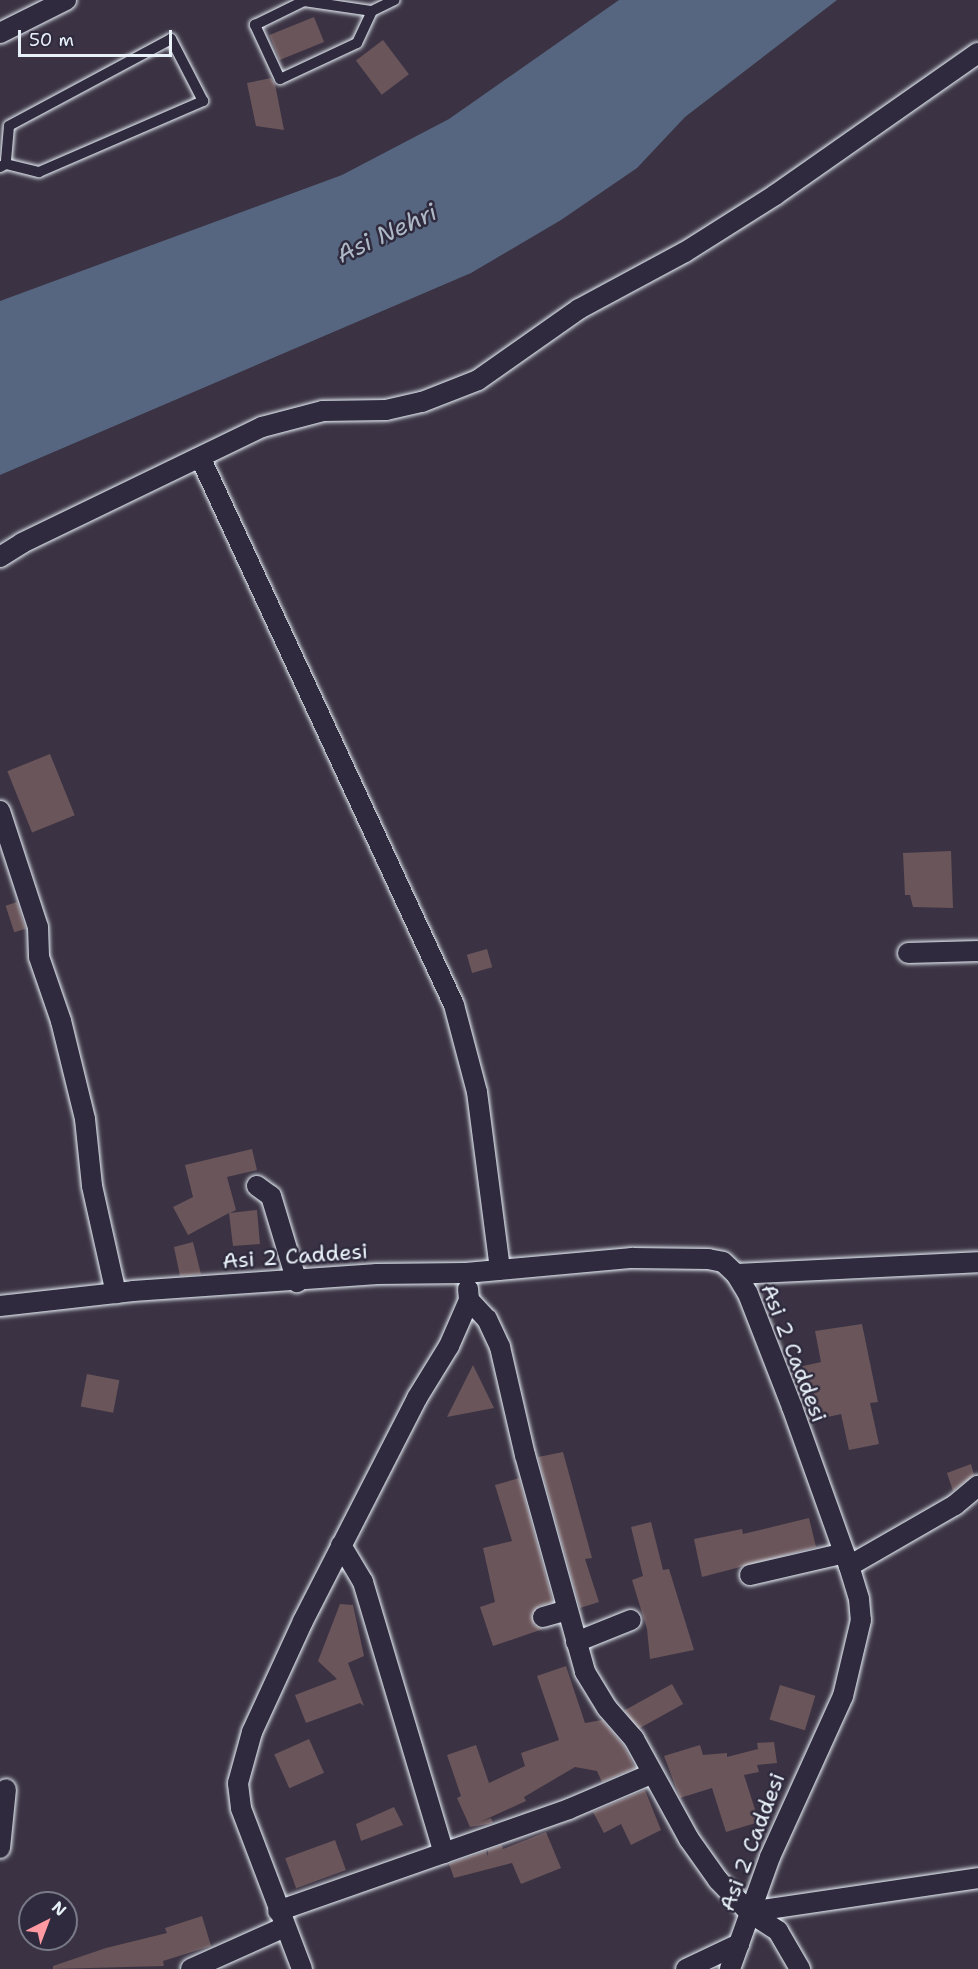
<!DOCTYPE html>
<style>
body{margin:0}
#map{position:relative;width:978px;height:1969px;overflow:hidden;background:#3b3343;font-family:"Shantell Sans",sans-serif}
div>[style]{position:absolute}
.water>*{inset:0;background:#566680}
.building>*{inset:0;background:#6a555a;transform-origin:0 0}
.roads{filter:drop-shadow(0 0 2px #e8f1f8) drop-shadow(0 0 2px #e8f1f8)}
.service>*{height:10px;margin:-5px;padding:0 5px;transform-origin:5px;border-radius:5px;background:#2f2a3d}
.minor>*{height:20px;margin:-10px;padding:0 10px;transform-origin:10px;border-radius:10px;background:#2f2a3d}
span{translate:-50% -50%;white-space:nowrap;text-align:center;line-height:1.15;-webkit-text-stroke:5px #2f2a3d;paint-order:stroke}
.street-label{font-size:22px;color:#e8f1f8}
.water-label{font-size:24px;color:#aeb9c8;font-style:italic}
.north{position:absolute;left:18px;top:1891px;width:60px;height:60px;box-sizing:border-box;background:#2f2a3d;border:2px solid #797a88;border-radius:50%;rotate:42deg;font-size:16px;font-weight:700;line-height:24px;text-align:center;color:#e8f1f8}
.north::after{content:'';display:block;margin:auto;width:21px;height:27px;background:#ff9aa2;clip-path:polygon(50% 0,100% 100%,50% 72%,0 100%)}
.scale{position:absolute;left:18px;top:30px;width:154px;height:27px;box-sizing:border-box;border:3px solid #e8f1f8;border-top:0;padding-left:8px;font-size:18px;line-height:21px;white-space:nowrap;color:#e8f1f8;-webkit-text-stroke:4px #2f2a3d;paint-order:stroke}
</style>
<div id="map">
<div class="water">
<div style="clip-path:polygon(619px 0,837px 0,685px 117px,637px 168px,561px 220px,471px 273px,0 475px,0 301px,342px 175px,449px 119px)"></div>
</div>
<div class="building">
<div style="left:314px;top:17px;width:27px;height:48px;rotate:68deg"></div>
<div style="left:383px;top:40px;width:43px;height:34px;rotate:53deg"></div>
<div style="clip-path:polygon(271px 78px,275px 84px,284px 130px,256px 126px,247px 83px)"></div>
<div style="left:50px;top:754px;width:66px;height:46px;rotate:68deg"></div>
<div style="clip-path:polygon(951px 851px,953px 908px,913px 907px,910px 895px,905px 895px,903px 853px)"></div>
<div style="left:17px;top:902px;width:28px;height:12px;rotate:72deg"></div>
<div style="left:487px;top:949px;width:19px;height:21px;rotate:74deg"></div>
<div style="clip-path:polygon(252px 1149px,257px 1170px,227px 1177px,236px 1210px,230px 1213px,257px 1210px,260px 1244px,233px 1246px,229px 1213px,188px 1235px,173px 1207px,193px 1197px,185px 1165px)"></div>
<div style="clip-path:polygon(193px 1242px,201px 1274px,180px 1276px,174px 1247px)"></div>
<div style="clip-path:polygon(862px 1324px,878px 1402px,870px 1403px,879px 1444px,849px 1450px,841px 1414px,810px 1421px,790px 1369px,821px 1362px,815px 1331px)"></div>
<div style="clip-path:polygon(473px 1365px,494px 1408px,447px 1417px)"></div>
<div style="left:87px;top:1374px;width:33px;height:33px;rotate:11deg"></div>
<div style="clip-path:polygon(563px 1452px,592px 1558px,585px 1559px,599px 1602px,580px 1608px,538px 1457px)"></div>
<div style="clip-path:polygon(971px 1464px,974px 1475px,953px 1491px,947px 1473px)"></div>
<div style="clip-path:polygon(519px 1478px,553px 1602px,539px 1606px,532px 1614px,534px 1625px,543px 1629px,493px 1646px,480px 1607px,495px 1602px,483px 1548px,512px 1541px,495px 1485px)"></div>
<div style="clip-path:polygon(809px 1518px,816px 1547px,702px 1577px,694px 1539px,742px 1529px,743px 1534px)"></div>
<div style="clip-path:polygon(651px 1522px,663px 1570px,669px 1569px,694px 1650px,650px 1659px,647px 1629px,632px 1580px,643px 1576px,631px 1527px)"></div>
<div style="clip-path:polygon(340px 1604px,353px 1605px,364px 1656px,348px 1663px,364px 1706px,360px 1703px,306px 1723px,295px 1695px,337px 1679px,318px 1661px)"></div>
<div style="clip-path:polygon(566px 1666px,585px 1723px,602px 1720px,624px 1746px,635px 1768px,602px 1782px,597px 1771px,575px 1767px,524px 1797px,526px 1801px,480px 1822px,491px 1818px,493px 1823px,470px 1827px,457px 1798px,461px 1796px,447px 1755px,476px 1745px,489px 1783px,525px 1766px,521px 1753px,559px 1740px,537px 1676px)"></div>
<div style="left:672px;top:1684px;width:23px;height:54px;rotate:61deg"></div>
<div style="left:780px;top:1685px;width:37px;height:36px;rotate:17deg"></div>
<div style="left:309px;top:1739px;width:37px;height:38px;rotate:66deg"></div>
<div style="clip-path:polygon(774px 1742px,777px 1763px,757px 1765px,759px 1772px,744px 1775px,759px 1822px,726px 1832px,712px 1788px,680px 1798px,664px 1756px,700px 1745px,703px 1755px,727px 1753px,727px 1757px,758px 1749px,757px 1743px)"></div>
<div style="clip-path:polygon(645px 1790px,661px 1830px,631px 1845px,621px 1824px,604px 1833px,593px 1812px)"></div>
<div style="clip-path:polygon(394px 1807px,403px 1825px,361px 1841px,356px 1824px)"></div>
<div style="clip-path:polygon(546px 1832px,561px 1868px,521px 1884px,512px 1863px,454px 1878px,449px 1864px,486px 1851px,488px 1856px,488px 1850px,502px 1845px,503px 1849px)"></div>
<div style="left:335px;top:1840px;width:32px;height:53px;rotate:70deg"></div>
<div style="clip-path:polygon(202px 1916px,211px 1946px,163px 1961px,164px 1966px,53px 1969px,53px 1966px,106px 1948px,167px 1933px,165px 1928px)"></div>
</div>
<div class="roads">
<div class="service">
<div style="left:372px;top:11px;width:35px;rotate:115deg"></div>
<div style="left:357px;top:43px;width:85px;rotate:154.9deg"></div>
<div style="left:280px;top:79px;width:60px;rotate:-114.8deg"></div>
<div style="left:255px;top:25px;width:55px;rotate:-26.1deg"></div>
<div style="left:304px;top:1px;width:69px;rotate:8.4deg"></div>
<div style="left:372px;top:11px;width:25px;rotate:-26deg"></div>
<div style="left:0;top:167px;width:7px;rotate:-27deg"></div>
<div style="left:6px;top:164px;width:34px;rotate:14deg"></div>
<div style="left:39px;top:172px;width:179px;rotate:-23.4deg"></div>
<div style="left:203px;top:101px;width:70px;rotate:-117.3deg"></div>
<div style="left:171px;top:39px;width:184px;rotate:151.8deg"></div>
<div style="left:9px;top:126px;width:38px;rotate:95deg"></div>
</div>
<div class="minor">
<div style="left:0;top:33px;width:74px;rotate:-26.6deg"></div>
<div style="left:200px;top:457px;width:604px;rotate:65.13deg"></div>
<div style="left:454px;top:1005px;width:90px;rotate:75.2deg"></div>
<div style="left:477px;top:1092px;width:179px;rotate:82.6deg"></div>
<div style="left:0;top:557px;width:26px;rotate:-32deg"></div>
<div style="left:22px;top:543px;width:267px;rotate:-25.8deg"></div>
<div style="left:262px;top:427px;width:63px;rotate:-14.7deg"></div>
<div style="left:323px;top:411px;width:63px;rotate:-0.9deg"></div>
<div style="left:386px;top:410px;width:37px;rotate:-13deg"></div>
<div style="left:422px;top:402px;width:60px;rotate:-21.4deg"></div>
<div style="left:478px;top:380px;width:123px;rotate:-35.1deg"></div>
<div style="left:579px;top:309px;width:120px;rotate:-28.3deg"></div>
<div style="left:685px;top:252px;width:107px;rotate:-32.3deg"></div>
<div style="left:775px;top:195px;width:248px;rotate:-35deg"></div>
<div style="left:0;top:811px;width:122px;rotate:71.9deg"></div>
<div style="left:38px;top:927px;width:30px;rotate:88deg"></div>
<div style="left:39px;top:957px;width:68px;rotate:71deg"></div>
<div style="left:61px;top:1021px;width:101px;rotate:76.2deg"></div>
<div style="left:85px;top:1119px;width:67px;rotate:84deg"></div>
<div style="left:92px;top:1186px;width:110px;rotate:77.4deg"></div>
<div style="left:908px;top:953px;width:70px;rotate:-1.6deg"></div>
<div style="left:257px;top:1186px;width:17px;rotate:36deg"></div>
<div style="left:271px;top:1196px;width:90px;rotate:73.2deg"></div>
<div style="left:736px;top:1274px;width:242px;rotate:-2.8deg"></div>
<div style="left:469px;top:1300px;width:26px;rotate:47deg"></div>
<div style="left:487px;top:1319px;width:31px;rotate:65deg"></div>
<div style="left:500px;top:1347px;width:111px;rotate:77deg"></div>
<div style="left:525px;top:1455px;width:225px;rotate:74.5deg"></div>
<div style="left:585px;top:1672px;width:42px;rotate:58.6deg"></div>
<div style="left:607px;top:1708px;width:41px;rotate:48.9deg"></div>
<div style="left:634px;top:1739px;width:114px;rotate:61.2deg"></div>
<div style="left:689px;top:1839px;width:50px;rotate:54.7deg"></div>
<div style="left:718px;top:1880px;width:45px;rotate:45.9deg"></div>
<div style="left:749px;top:1912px;width:35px;rotate:33deg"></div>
<div style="left:778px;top:1931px;width:44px;rotate:59.9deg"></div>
<div style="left:0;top:1306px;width:134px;rotate:-6.4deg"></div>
<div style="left:133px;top:1291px;width:245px;rotate:-4deg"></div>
<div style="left:377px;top:1274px;width:89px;rotate:-0.6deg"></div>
<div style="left:466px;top:1273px;width:167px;rotate:-5.2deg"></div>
<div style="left:632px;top:1258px;width:76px;rotate:0.8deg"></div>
<div style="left:708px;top:1259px;width:15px;rotate:11deg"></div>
<div style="left:723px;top:1262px;width:18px;rotate:43deg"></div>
<div style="left:736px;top:1274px;width:23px;rotate:59deg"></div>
<div style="left:748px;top:1294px;width:121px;rotate:68.7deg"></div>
<div style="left:792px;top:1407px;width:169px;rotate:70.3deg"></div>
<div style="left:849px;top:1566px;width:34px;rotate:73deg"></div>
<div style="left:859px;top:1599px;width:21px;rotate:85deg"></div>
<div style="left:861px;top:1620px;width:78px;rotate:103.3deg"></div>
<div style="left:843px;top:1696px;width:177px;rotate:114.4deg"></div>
<div style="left:770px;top:1857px;width:119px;rotate:109.7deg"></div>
<div style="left:341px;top:1545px;width:43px;rotate:59.3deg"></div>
<div style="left:363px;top:1582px;width:283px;rotate:73.4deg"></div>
<div style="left:849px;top:1566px;width:122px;rotate:-29.9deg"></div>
<div style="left:955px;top:1505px;width:30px;rotate:-40deg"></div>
<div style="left:750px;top:1575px;width:93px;rotate:-13deg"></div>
<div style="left:543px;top:1617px;width:25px;rotate:-16deg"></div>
<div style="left:576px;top:1642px;width:59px;rotate:-21.8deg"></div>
<div style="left:0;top:1848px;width:59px;rotate:-84.2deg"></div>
<div style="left:278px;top:1911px;width:308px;rotate:-19.3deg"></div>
<div style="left:569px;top:1809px;width:89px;rotate:-23.1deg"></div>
<div style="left:749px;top:1912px;width:232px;rotate:-8.4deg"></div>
<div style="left:191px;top:1969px;width:103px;rotate:-24.1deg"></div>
<div style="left:302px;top:1969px;width:172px;rotate:-110.8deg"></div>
<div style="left:241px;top:1808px;width:25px;rotate:-97deg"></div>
<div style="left:238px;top:1783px;width:53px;rotate:-74.6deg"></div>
<div style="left:252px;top:1732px;width:122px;rotate:-65.3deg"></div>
<div style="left:303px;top:1621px;width:250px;rotate:-62.9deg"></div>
<div style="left:417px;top:1398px;width:61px;rotate:-58.4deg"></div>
<div style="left:449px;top:1346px;width:50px;rotate:-66.5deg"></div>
<div style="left:469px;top:1300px;width:11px;rotate:-95deg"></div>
<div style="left:686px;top:1969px;width:59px;rotate:-25.3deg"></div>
</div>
</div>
<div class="street-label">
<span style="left:295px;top:1256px;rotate:-4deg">Asi 2 Caddesi</span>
<span style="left:794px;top:1353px;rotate:69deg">Asi 2 Caddesi</span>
<span style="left:752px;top:1842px;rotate:-69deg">Asi 2 Caddesi</span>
</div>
<div class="water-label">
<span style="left:387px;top:234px;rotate:-25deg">Asi Nehri</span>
</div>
<div class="north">N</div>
<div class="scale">50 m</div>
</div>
